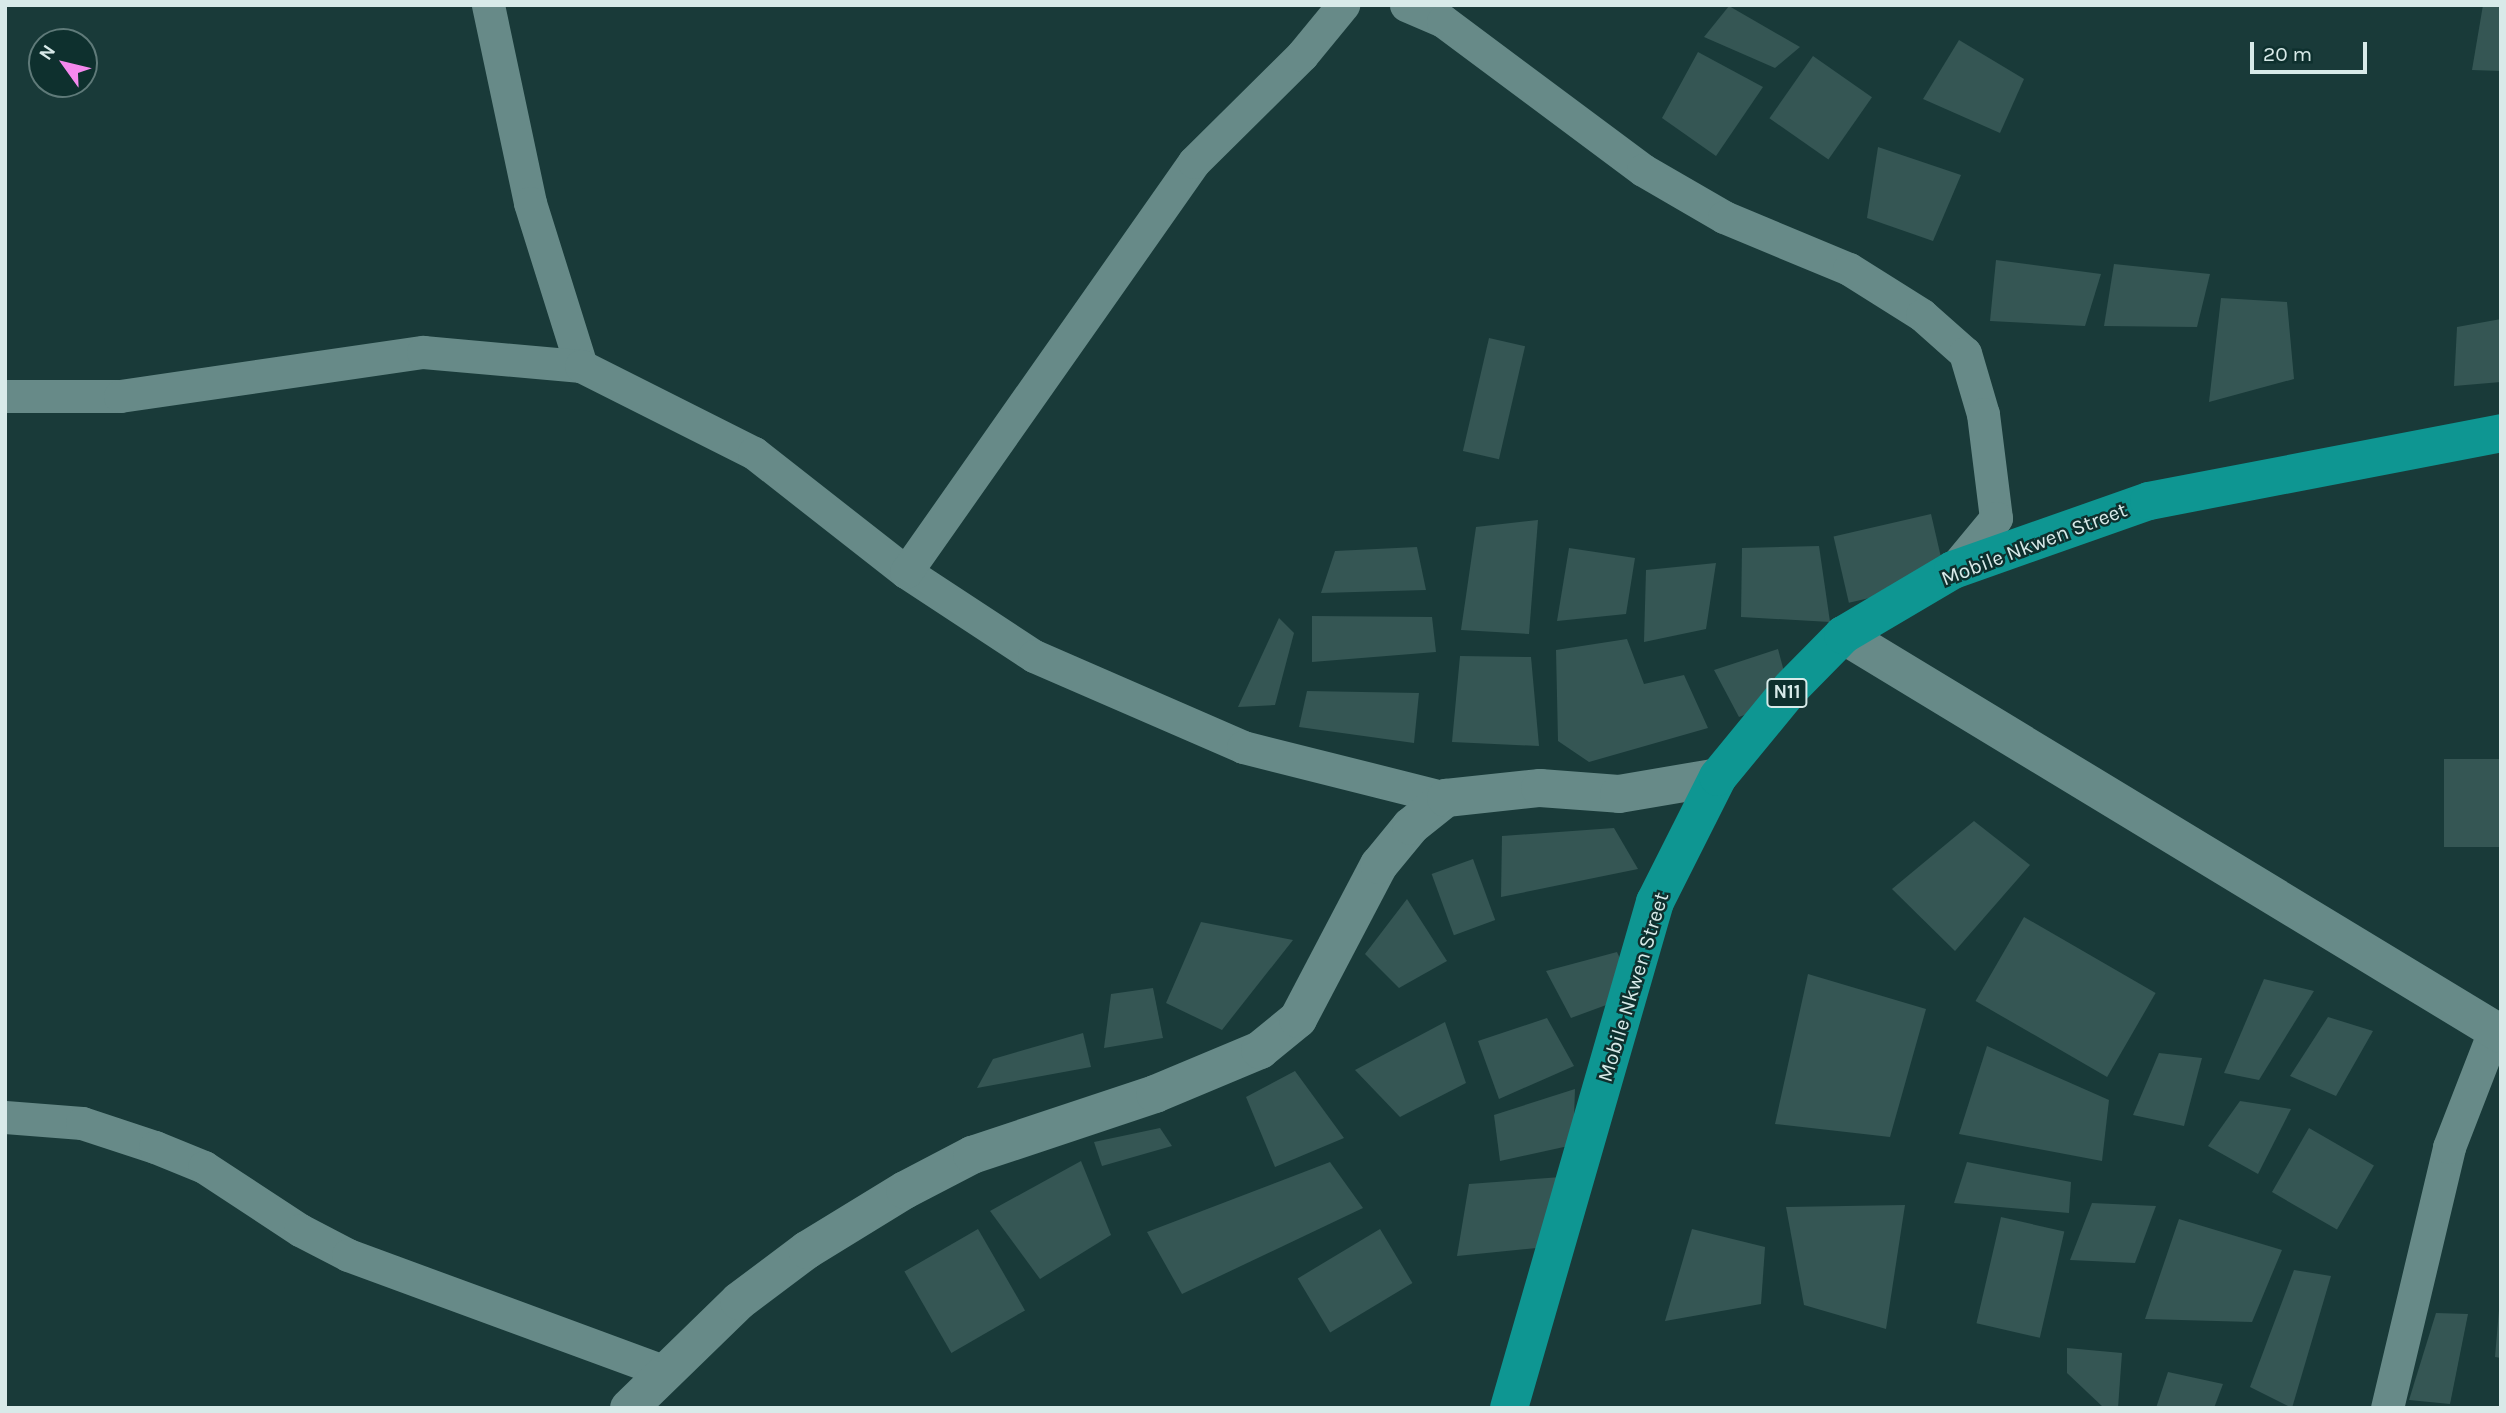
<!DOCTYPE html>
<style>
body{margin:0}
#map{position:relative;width:2506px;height:1413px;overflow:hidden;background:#193a39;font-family:Karla,sans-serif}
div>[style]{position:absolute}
.building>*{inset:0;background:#355654;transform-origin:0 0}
.street>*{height:33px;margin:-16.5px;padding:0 16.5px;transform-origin:16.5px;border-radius:16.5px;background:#678a88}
.secondary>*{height:38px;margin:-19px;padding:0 19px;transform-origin:19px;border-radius:19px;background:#678a88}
.highway>*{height:38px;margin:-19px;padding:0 19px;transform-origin:19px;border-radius:19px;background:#0e9692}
span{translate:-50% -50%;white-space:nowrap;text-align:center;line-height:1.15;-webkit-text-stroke:5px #0e302e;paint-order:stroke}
.shield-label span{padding:2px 5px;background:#0e302e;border:2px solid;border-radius:5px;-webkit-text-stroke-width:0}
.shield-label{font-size:19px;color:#d8eae9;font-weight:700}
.street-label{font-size:21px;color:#d8eae9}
.frame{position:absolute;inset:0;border:7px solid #d8eae9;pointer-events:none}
.north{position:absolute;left:28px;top:28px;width:70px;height:70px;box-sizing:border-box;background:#0e302e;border:2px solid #5f7a79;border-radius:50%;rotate:304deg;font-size:19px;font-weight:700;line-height:28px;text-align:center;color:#d8eae9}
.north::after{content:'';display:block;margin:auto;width:24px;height:32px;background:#f589ee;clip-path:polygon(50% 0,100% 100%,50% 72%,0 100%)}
.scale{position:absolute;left:2250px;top:42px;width:117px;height:32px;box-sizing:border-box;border:4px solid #d8eae9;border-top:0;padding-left:9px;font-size:21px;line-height:24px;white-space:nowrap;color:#d8eae9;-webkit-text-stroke:5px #0e302e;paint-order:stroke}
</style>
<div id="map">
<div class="building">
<div style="clip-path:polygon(2483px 5px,2501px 5px,2501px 71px,2472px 70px)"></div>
<div style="clip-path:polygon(1729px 6px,1800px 47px,1775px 68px,1704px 37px)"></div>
<div style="clip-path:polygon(1959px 40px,2024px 79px,2000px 133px,1923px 99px)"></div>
<div style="clip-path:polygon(1698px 52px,1763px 87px,1716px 156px,1662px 118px)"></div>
<div style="left:1813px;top:56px;width:72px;height:76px;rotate:35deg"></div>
<div style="clip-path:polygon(1878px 147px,1961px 175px,1933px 241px,1867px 218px)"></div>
<div style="clip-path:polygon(1996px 260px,2101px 274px,2085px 326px,1990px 321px)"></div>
<div style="clip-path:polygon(2114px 264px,2210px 274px,2197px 327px,2104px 326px)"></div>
<div style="clip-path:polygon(2221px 298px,2287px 302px,2294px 379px,2209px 402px)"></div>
<div style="clip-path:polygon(2501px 319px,2501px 382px,2454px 386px,2457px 327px)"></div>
<div style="left:1489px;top:338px;width:37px;height:116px;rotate:13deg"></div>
<div style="left:1931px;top:514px;width:68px;height:100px;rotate:77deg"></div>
<div style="clip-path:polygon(1538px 520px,1529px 634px,1461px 630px,1476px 527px)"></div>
<div style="clip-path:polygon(1819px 546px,1830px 622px,1741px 617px,1742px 548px)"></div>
<div style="clip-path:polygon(1417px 547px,1426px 590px,1321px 593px,1335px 551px)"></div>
<div style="clip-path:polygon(1569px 548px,1635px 558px,1626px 614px,1557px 621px)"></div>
<div style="clip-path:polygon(1716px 563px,1706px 629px,1644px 642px,1646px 570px)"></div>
<div style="clip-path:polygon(1312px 616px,1432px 617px,1436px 652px,1312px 662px)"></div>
<div style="clip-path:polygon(1279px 618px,1294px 633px,1275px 705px,1238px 707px)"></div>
<div style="clip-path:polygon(1627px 639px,1644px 684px,1684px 675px,1708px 728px,1589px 762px,1558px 741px,1556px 650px)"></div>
<div style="clip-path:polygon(1778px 649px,1791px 698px,1739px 717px,1714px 670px)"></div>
<div style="clip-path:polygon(1460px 656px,1531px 657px,1539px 746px,1452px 742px)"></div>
<div style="clip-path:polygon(1307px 691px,1419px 693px,1414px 743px,1299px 727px)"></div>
<div style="left:2501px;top:759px;width:88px;height:57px;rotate:90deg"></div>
<div style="clip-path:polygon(1974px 821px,2030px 865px,1955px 951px,1892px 889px)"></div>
<div style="clip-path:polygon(1614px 828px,1638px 869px,1501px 897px,1502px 836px)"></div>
<div style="left:1473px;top:859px;width:65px;height:44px;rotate:70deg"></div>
<div style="clip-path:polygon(1407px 899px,1447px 961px,1399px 988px,1365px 954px)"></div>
<div style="left:2024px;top:917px;width:152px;height:97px;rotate:30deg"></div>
<div style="clip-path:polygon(1201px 922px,1293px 940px,1222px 1030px,1166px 1003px)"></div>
<div style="clip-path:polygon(1617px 952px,1636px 994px,1571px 1018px,1546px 971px)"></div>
<div style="clip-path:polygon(1808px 974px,1926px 1009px,1890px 1137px,1775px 1124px)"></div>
<div style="clip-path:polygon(2264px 979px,2314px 991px,2259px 1080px,2224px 1073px)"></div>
<div style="clip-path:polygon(1153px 988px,1163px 1038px,1104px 1048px,1111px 994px)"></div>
<div style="clip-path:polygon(2328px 1017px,2373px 1031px,2336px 1096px,2290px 1076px)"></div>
<div style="clip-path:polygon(1547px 1018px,1574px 1066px,1499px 1099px,1478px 1041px)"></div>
<div style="clip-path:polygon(1445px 1022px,1466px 1083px,1400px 1117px,1355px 1070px)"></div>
<div style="clip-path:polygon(1083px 1033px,1091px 1067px,977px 1088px,993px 1059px)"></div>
<div style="clip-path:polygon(1987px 1046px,2109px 1100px,2102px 1161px,1959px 1134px)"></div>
<div style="clip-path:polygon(2159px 1053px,2202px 1058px,2184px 1126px,2133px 1115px)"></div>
<div style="clip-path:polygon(1295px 1071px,1344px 1138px,1275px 1167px,1246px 1097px)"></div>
<div style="clip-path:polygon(1575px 1089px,1573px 1145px,1500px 1161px,1494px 1115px)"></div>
<div style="clip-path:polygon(2240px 1101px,2291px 1109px,2258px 1174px,2208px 1146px)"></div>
<div style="clip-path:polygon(1160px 1128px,1172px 1146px,1102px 1166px,1094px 1142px)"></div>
<div style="left:2309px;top:1128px;width:75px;height:74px;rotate:30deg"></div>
<div style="clip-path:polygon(1081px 1161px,1111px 1235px,1040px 1279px,990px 1211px)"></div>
<div style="clip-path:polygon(1330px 1162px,1363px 1208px,1182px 1294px,1147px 1232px)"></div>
<div style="clip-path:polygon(1967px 1162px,2071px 1182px,2069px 1213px,1954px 1203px)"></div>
<div style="clip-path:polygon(1575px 1176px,1557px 1246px,1457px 1256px,1469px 1184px)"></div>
<div style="clip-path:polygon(2092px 1203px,2156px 1206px,2135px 1263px,2070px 1260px)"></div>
<div style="clip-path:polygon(1905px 1205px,1886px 1329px,1804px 1305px,1786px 1207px)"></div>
<div style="left:2001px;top:1217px;width:65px;height:109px;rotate:13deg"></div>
<div style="clip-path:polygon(2179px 1219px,2282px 1250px,2252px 1322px,2145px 1319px)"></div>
<div style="left:978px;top:1229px;width:94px;height:85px;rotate:60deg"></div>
<div style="left:1380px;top:1229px;width:63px;height:96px;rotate:59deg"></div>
<div style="clip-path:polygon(1692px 1229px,1765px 1247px,1761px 1304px,1665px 1321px)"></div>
<div style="clip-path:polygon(2294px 1270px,2331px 1276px,2292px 1408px,2250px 1387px)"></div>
<div style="clip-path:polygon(2499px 1310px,2501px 1310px,2501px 1358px,2495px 1357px)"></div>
<div style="clip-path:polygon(2436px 1313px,2468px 1314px,2450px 1404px,2409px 1400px)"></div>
<div style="clip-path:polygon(2067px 1348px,2122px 1353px,2118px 1408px,2104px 1408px,2067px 1373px)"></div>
<div style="clip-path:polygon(2168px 1372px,2223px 1384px,2214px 1408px,2156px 1408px)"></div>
</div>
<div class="street">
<div style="left:488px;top:5px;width:202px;rotate:78deg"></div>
<div style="left:530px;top:203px;width:171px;rotate:72.6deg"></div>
<div style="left:1406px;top:5px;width:40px;rotate:23.4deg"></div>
<div style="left:1443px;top:21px;width:249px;rotate:36.7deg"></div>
<div style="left:1643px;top:170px;width:94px;rotate:30.1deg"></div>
<div style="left:1724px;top:217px;width:135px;rotate:22.6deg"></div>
<div style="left:1849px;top:269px;width:86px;rotate:32.2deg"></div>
<div style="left:1922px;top:315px;width:57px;rotate:41.5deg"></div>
<div style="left:1965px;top:353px;width:64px;rotate:73.6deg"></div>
<div style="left:1983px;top:414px;width:105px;rotate:82.9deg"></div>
<div style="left:1996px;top:518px;width:67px;rotate:129.6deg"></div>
<div style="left:5px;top:396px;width:115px"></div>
<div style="left:120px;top:396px;width:306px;rotate:-8.3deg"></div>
<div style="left:423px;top:352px;width:159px;rotate:5.1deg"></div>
<div style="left:581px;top:366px;width:194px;rotate:26.7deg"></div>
<div style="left:754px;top:453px;width:193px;rotate:38.1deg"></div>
<div style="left:906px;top:572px;width:153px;rotate:33.3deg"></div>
<div style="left:1034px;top:656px;width:228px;rotate:23.5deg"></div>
<div style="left:1243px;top:747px;width:209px;rotate:14.1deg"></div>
<div style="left:906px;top:572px;width:501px;rotate:-54.91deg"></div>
<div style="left:1194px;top:162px;width:152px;rotate:-44.7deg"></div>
<div style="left:1302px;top:55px;width:65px;rotate:-50.6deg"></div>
<div style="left:5px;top:1117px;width:77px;rotate:4.5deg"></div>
<div style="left:82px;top:1123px;width:77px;rotate:18.2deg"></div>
<div style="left:155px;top:1147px;width:53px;rotate:22.2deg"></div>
<div style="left:204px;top:1167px;width:115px;rotate:33.3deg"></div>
<div style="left:300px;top:1230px;width:54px;rotate:27.5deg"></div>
<div style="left:348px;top:1255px;width:337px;rotate:20.2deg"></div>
<div style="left:2387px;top:1408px;width:268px;rotate:-76.6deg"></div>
<div style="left:2449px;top:1147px;width:124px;rotate:-68.8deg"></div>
</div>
<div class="secondary">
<div style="left:1843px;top:635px;width:770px;rotate:31.23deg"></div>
<div style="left:629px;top:1408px;width:153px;rotate:-44.2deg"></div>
<div style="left:739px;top:1301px;width:85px;rotate:-36.9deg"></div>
<div style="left:807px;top:1250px;width:115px;rotate:-31.5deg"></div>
<div style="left:905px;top:1190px;width:76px;rotate:-27.6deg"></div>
<div style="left:972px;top:1155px;width:193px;rotate:-18.4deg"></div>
<div style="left:1155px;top:1094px;width:114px;rotate:-22.7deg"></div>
<div style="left:1260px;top:1050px;width:49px;rotate:-39.2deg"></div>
<div style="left:1298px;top:1019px;width:174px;rotate:-62.3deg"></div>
<div style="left:1379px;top:865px;width:50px;rotate:-50.6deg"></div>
<div style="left:1411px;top:826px;width:45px;rotate:-38.7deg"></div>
<div style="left:1446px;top:798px;width:95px;rotate:-6.1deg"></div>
<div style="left:1540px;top:788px;width:79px;rotate:4.3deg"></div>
<div style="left:1619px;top:794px;width:100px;rotate:-9.7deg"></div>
</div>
<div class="highway">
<div style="left:1509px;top:1408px;width:527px;rotate:-73.91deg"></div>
<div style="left:1655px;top:902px;width:140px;rotate:-63.3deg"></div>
<div style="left:1718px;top:777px;width:115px;rotate:-50.6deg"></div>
<div style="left:1791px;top:688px;width:74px;rotate:-45.5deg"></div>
<div style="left:1843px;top:635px;width:128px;rotate:-30.6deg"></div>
<div style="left:1953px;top:570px;width:208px;rotate:-19.4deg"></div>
<div style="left:2149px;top:501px;width:359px;rotate:-10.9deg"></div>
</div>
<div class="shield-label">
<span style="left:1787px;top:693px">N11</span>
</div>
<div class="street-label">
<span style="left:2034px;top:544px;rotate:-21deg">Mobile Nkwen Street</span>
<span style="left:1633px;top:987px;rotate:-73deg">Mobile Nkwen Street</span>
</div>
<div class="frame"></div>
<div class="north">N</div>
<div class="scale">20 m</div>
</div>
